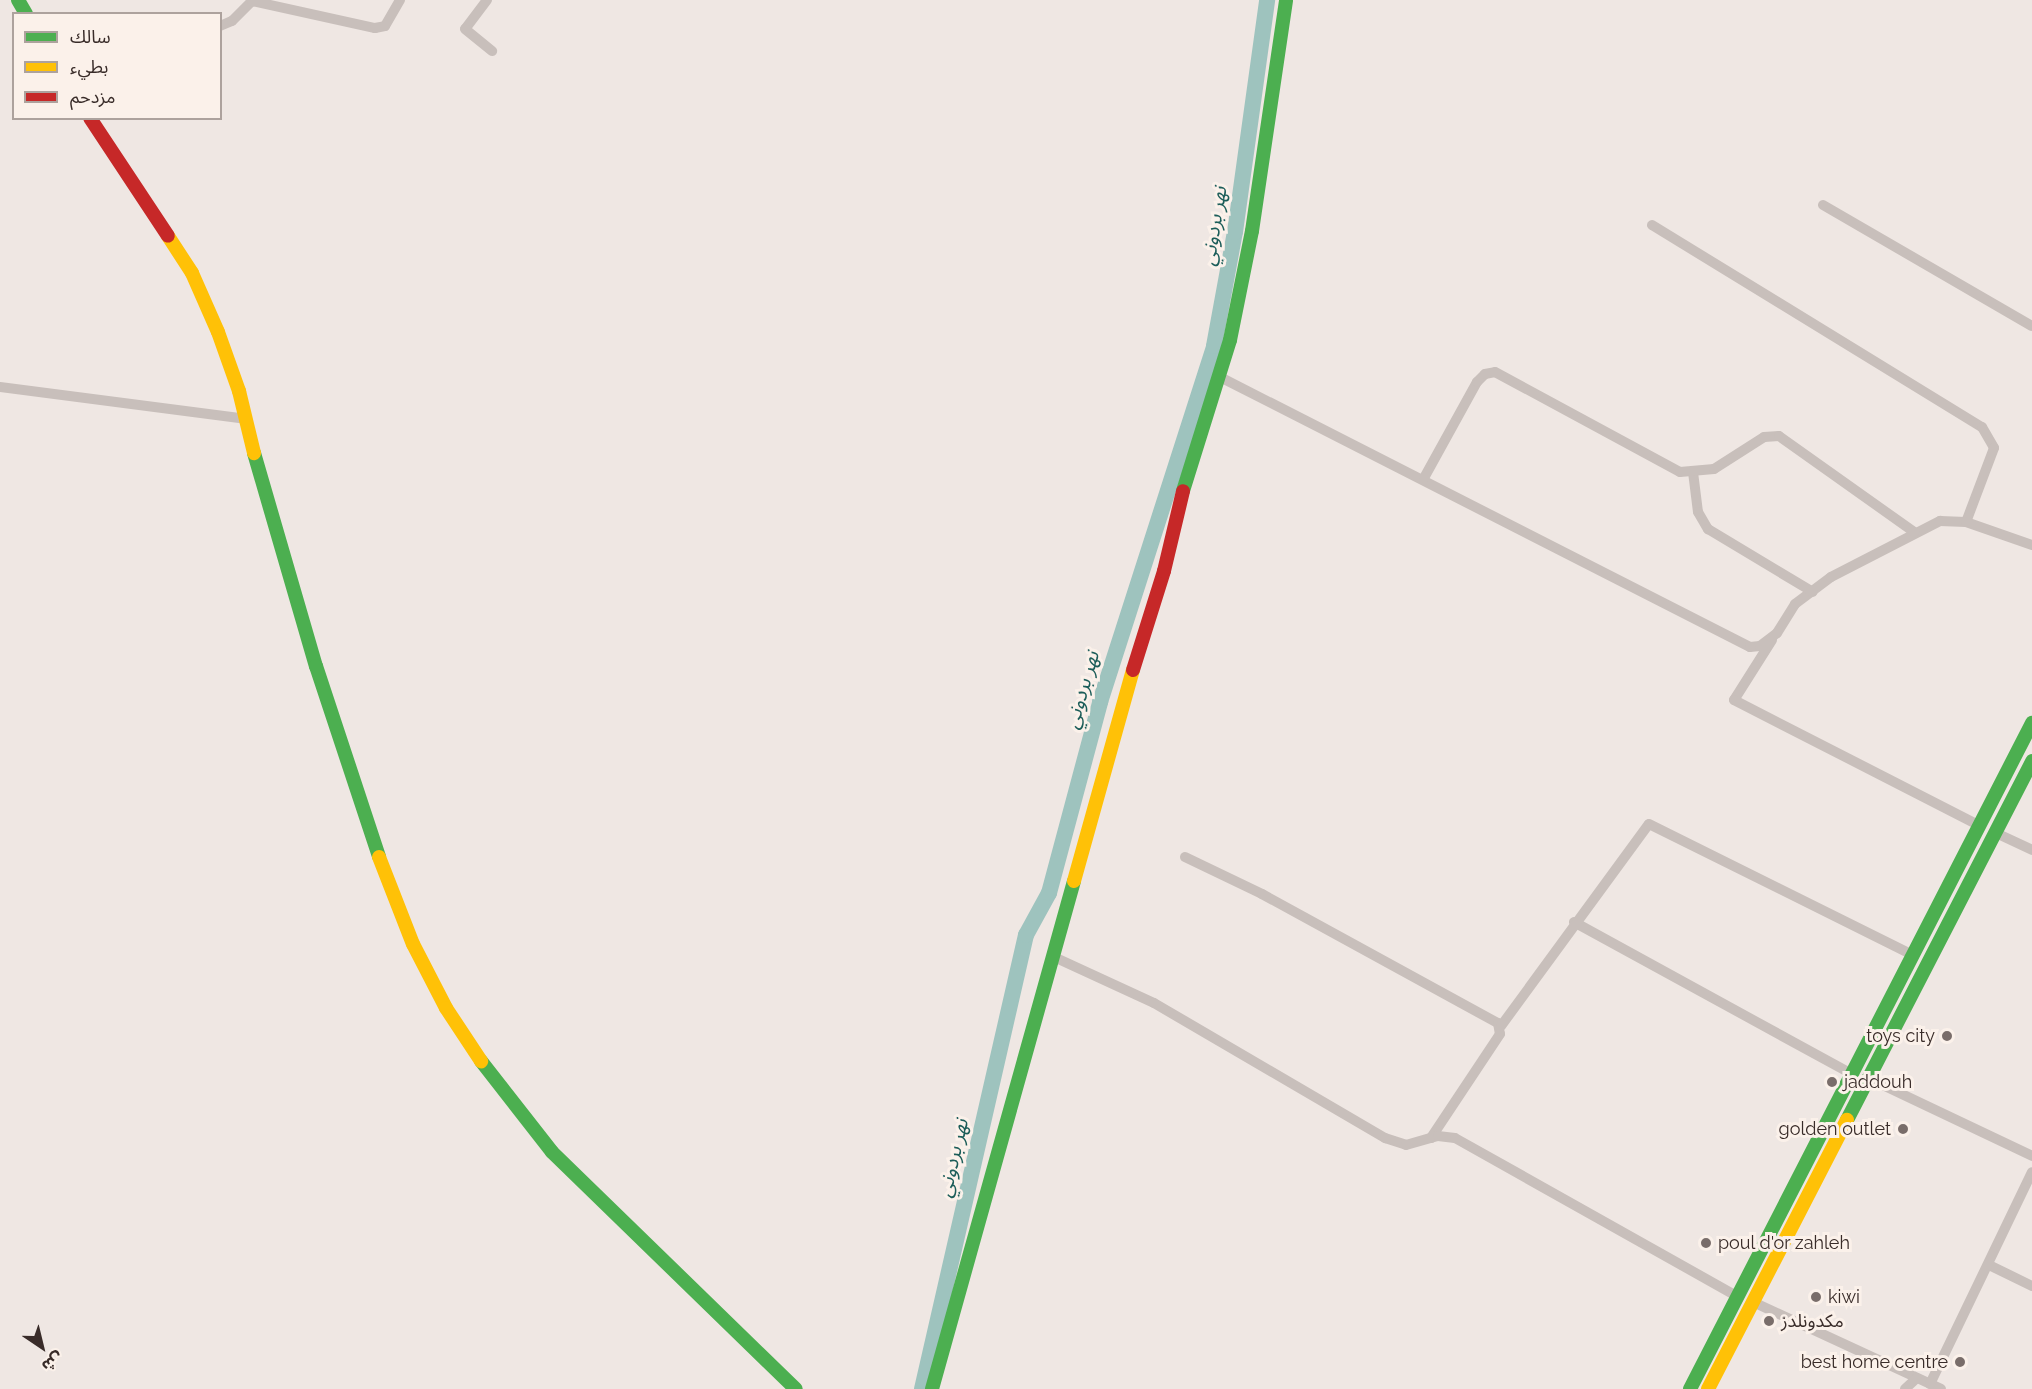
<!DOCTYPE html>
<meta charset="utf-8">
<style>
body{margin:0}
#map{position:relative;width:2032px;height:1389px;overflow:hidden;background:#efe7e3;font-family:Raleway,"Noto Sans Arabic",sans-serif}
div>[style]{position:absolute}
.river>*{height:16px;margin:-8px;padding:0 8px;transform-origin:8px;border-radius:8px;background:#9ec3be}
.street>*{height:10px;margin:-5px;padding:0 5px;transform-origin:5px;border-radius:5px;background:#c8bfbb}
.fast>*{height:14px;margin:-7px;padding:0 7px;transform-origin:7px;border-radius:7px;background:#4caf50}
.slow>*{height:14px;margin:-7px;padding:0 7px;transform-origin:7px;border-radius:7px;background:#ffc107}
.jam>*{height:14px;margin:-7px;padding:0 7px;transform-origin:7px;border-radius:7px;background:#c62828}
.dots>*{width:16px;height:16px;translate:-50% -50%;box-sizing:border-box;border:3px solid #fbf1ea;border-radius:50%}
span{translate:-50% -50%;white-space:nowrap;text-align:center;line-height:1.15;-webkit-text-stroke:6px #fbf1ea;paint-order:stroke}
.poi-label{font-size:18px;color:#392c29}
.right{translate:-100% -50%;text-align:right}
.left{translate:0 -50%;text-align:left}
.water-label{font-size:20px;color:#1c5d59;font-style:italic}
.legend{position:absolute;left:12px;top:12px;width:210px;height:108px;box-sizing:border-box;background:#fbf1ea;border:2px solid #ada29d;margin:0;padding:8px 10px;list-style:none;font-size:18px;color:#392c29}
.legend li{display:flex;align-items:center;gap:12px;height:30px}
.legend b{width:30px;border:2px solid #ada29d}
.north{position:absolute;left:12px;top:1317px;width:60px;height:60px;-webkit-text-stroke:4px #fbf1ea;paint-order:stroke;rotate:145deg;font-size:16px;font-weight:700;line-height:24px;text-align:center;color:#392c29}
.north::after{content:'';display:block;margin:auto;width:21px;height:27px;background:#392c29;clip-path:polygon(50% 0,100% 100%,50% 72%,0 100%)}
</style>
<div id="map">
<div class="river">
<div style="left:922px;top:1389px;width:466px;rotate:-77.1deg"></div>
<div style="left:1026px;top:935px;width:48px;rotate:-61.3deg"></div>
<div style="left:1049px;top:893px;width:198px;rotate:-75deg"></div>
<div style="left:1100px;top:702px;width:374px;rotate:-72.2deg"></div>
<div style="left:1214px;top:346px;width:116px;rotate:-79.6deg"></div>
<div style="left:1235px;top:232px;width:234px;rotate:-82.1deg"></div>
</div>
<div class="street">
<div style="left:487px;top:0;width:36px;rotate:127deg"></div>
<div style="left:465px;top:29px;width:35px;rotate:39deg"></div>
<div style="left:220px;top:26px;width:13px;rotate:-23deg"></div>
<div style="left:232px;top:21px;width:28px;rotate:-45deg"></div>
<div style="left:252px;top:1px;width:126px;rotate:12.4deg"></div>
<div style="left:375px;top:28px;width:10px;rotate:-11deg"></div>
<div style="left:385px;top:26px;width:30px;rotate:-60deg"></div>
<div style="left:1823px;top:205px;width:241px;rotate:30.1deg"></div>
<div style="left:1652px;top:225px;width:387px;rotate:31.5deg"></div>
<div style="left:1982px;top:427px;width:24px;rotate:60deg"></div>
<div style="left:1994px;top:448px;width:79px;rotate:110.7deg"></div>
<div style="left:1218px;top:376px;width:597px;rotate:26.99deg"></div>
<div style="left:1750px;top:647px;width:10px;rotate:-6deg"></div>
<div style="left:1760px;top:646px;width:21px;rotate:-37deg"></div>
<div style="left:1777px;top:633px;width:34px;rotate:-58deg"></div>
<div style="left:1795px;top:604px;width:45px;rotate:-36.9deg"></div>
<div style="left:1831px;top:577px;width:123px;rotate:-27.2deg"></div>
<div style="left:1940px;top:521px;width:26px;rotate:2deg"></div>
<div style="left:1966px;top:522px;width:70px;rotate:19.2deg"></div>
<div style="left:0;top:387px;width:249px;rotate:7.4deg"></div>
<div style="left:1693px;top:472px;width:40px;rotate:82.9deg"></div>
<div style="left:1698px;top:512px;width:20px;rotate:60deg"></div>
<div style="left:1708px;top:529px;width:122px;rotate:31deg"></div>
<div style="left:1424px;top:478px;width:110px;rotate:-61.1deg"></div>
<div style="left:1477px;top:382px;width:11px;rotate:-45deg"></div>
<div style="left:1485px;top:374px;width:10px;rotate:-11deg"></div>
<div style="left:1495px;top:372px;width:210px;rotate:28.4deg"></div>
<div style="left:1680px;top:472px;width:34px;rotate:-5deg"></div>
<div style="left:1714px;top:469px;width:59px;rotate:-32.6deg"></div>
<div style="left:1764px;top:437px;width:15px;rotate:-4deg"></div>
<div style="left:1779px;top:436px;width:166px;rotate:35.4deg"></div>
<div style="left:1772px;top:640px;width:71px;rotate:122.3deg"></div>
<div style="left:1734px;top:700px;width:276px;rotate:27.1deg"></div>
<div style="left:1996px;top:833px;width:40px;rotate:25deg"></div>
<div style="left:1185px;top:857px;width:85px;rotate:25.7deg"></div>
<div style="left:1262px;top:894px;width:269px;rotate:28.7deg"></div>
<div style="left:1498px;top:1023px;width:11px;rotate:80deg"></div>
<div style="left:1500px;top:1034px;width:125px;rotate:123.6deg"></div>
<div style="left:1574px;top:922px;width:317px;rotate:28.7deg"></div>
<div style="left:1054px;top:957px;width:110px;rotate:24.7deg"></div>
<div style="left:1154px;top:1003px;width:268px;rotate:30.3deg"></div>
<div style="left:1385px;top:1138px;width:22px;rotate:18deg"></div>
<div style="left:1406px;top:1145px;width:33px;rotate:-16deg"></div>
<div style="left:1438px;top:1136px;width:17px;rotate:7deg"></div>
<div style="left:1455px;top:1138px;width:323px;rotate:29.3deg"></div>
<div style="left:1501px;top:1026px;width:250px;rotate:-53.8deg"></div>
<div style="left:1649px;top:824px;width:295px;rotate:26.4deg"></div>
<div style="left:1868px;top:1078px;width:182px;rotate:25.4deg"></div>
<div style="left:1989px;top:1265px;width:48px;rotate:26deg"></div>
<div style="left:1753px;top:1302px;width:207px;rotate:24.8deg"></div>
<div style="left:1930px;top:1384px;width:235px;rotate:-64.3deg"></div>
<div style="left:1905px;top:1389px;width:16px;rotate:-43deg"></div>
</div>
<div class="fast">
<div style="left:18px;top:0;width:16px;rotate:60deg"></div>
<div style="left:254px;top:453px;width:222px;rotate:73.8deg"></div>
<div style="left:316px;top:666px;width:201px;rotate:71.7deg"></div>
<div style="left:1183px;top:491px;width:158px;rotate:-72.7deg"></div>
<div style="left:1230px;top:340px;width:111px;rotate:-78.6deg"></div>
<div style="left:1252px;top:231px;width:233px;rotate:-81.6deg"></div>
<div style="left:481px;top:1061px;width:115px;rotate:52deg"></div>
<div style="left:552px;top:1152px;width:340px;rotate:44.2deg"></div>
<div style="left:1847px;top:1120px;width:404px;rotate:-62.7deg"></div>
<div style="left:932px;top:1389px;width:527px;rotate:-74.38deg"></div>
<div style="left:1690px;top:1389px;width:749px;rotate:-62.82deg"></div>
</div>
<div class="slow">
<div style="left:168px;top:236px;width:44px;rotate:57deg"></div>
<div style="left:192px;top:273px;width:64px;rotate:66.2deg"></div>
<div style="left:218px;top:332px;width:63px;rotate:70.4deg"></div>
<div style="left:239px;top:391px;width:64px;rotate:76.4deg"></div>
<div style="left:379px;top:857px;width:93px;rotate:68.7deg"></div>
<div style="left:413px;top:944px;width:72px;rotate:62.7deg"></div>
<div style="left:446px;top:1008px;width:64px;rotate:56.6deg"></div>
<div style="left:1074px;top:881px;width:219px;rotate:-74.4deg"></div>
<div style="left:1708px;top:1389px;width:303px;rotate:-62.7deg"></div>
</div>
<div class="jam">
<div style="left:90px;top:118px;width:141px;rotate:56.5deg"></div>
<div style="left:1133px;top:670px;width:104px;rotate:-72.6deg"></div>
<div style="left:1164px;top:571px;width:82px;rotate:-76.6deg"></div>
</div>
<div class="dots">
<div style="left:1947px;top:1036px;background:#796d6a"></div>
<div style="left:1832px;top:1082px;background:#796d6a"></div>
<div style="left:1903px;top:1129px;background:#796d6a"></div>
<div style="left:1706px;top:1243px;background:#796d6a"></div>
<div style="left:1816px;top:1297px;background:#796d6a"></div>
<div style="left:1769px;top:1321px;background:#796d6a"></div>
<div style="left:1960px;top:1362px;background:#796d6a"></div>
</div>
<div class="poi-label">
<span class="right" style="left:1935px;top:1036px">toys city</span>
<span class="left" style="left:1844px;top:1082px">jaddouh</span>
<span class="right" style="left:1891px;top:1129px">golden outlet</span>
<span class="left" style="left:1718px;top:1243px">poul d'or zahleh</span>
<span class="left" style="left:1828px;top:1297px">kiwi</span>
<span class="left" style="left:1781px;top:1321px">مكدونلدز</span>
<span class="right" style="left:1948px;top:1362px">best home centre</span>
</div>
<div class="water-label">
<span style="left:1214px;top:226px;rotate:-81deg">نهر بردوني</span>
<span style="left:1082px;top:690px;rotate:-74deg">نهر بردوني</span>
<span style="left:953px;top:1158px;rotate:-77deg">نهر بردوني</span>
</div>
<ul class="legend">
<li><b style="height:8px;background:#4caf50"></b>سالك</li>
<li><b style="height:8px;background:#ffc107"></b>بطيء</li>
<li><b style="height:8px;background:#c62828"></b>مزدحم</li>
</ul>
<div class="north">ش</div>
</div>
